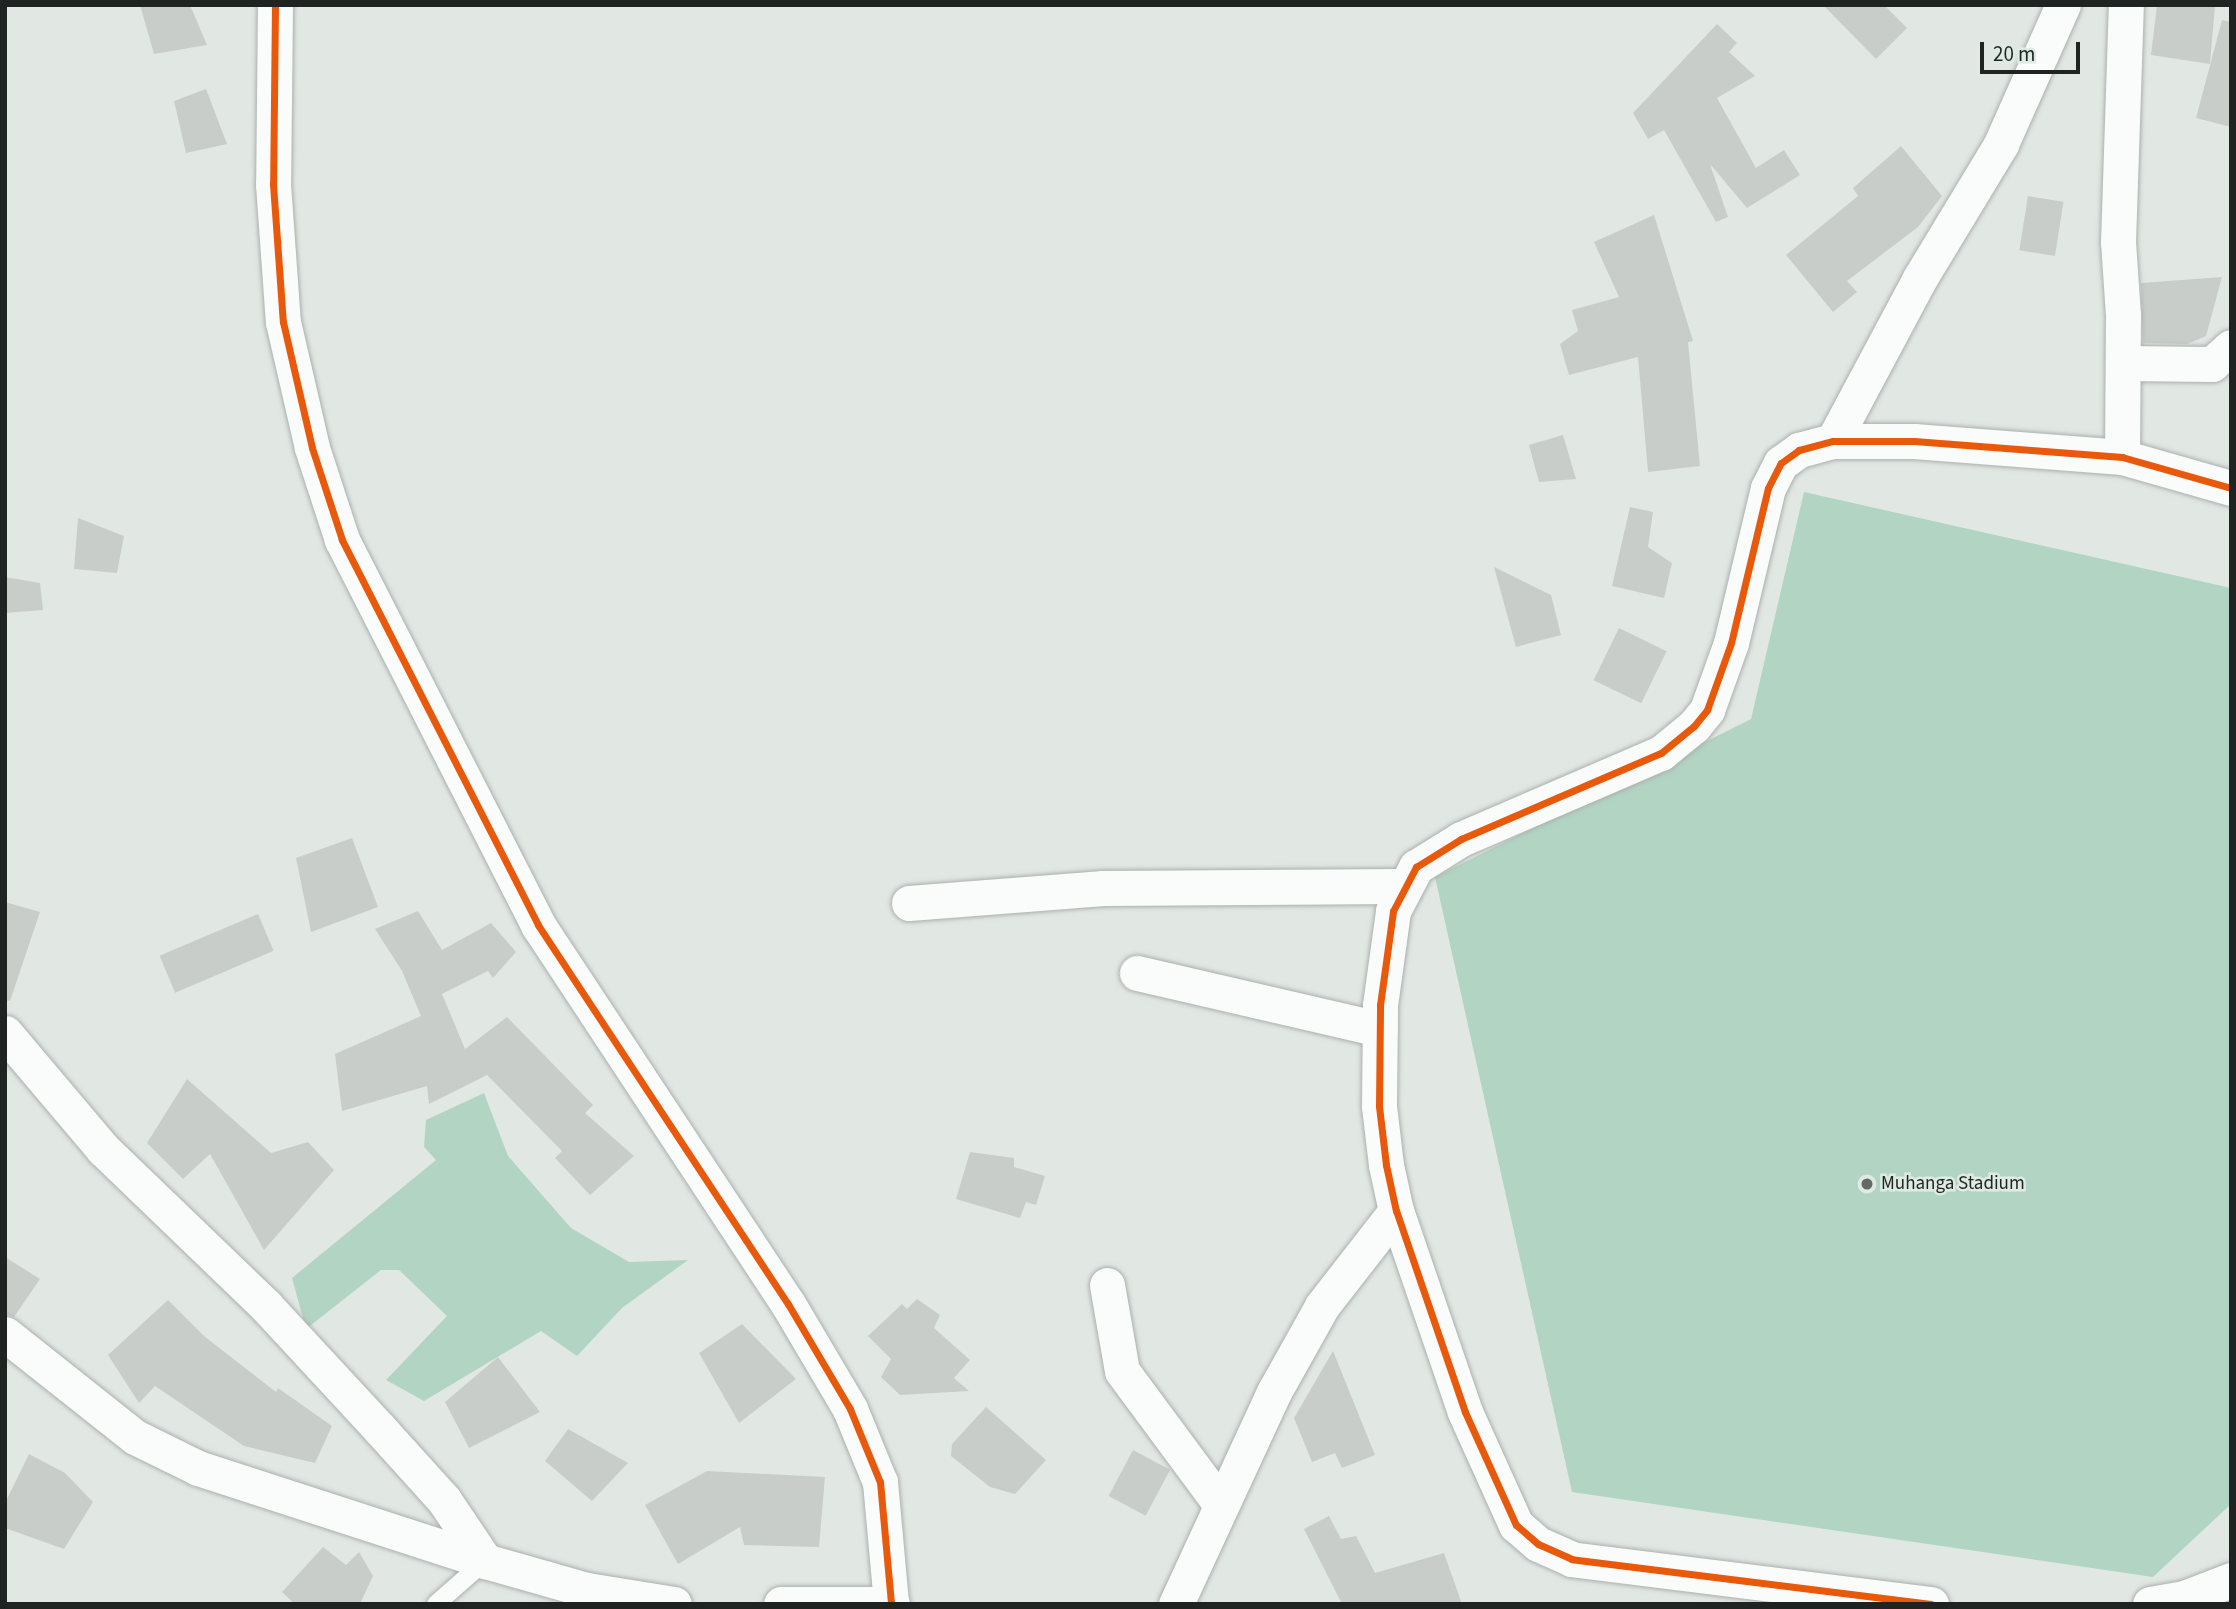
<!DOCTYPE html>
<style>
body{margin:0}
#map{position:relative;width:2236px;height:1609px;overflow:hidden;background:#e1e8e4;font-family:"Source Sans 3",sans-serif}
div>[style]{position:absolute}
.green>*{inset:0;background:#b2d4c3}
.building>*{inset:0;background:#c8cdca;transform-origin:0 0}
.roads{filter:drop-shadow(0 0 2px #abb0ad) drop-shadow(0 0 2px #abb0ad)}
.service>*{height:18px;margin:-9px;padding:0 9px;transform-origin:9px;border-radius:9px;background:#fafcfb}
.minor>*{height:35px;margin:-17.5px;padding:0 17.5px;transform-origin:17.5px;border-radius:17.5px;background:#fafcfb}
.cycleway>*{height:7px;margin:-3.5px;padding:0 3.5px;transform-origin:3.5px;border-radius:3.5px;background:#e8590c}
.dots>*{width:19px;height:19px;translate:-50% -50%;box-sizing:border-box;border:4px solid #deebe4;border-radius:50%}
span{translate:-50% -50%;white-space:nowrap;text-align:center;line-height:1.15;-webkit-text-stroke:5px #deebe4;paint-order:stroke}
.poi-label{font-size:19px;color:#1f2422}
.left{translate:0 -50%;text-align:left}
.frame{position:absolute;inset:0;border:7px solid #1f2422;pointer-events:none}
.scale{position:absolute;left:1980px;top:42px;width:100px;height:32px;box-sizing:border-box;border:4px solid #1f2422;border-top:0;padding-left:9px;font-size:21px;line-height:24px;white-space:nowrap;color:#1f2422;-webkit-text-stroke:5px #deebe4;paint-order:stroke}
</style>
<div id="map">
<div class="green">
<div style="clip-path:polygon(1804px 492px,2231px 588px,2231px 1504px,2153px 1577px,1572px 1492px,1435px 877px,1751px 719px)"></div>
<div style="clip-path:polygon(484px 1093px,508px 1156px,571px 1228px,629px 1262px,688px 1260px,622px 1308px,577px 1356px,541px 1331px,424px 1401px,386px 1380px,447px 1316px,399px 1270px,381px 1270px,306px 1329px,292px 1278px,436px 1160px,424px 1147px,426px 1120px)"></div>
</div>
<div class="building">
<div style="clip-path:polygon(140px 5px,190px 5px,207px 45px,154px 54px)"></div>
<div style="clip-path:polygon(1823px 5px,1884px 5px,1907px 28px,1876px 59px)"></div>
<div style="clip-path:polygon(2157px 5px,2215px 5px,2210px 64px,2151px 55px)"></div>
<div style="clip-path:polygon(2222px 20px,2231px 22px,2231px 127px,2196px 118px)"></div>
<div style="clip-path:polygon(1717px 24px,1737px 43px,1729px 52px,1755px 76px,1717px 98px,1756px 168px,1784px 150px,1800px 175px,1747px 208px,1710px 164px,1728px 217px,1716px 222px,1664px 130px,1648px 139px,1633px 113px)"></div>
<div style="clip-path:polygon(206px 89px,227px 144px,186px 153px,174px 101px)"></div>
<div style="clip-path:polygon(1901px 146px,1942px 196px,1918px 227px,1847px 281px,1857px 292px,1833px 312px,1786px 255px,1858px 196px,1853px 188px)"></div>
<div style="left:2028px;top:196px;width:36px;height:55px;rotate:9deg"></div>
<div style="clip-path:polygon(1654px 215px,1693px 341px,1688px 342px,1700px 466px,1648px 472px,1638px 357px,1569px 375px,1560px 344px,1578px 331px,1572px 310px,1619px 297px,1594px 242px)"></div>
<div style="clip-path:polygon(2222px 277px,2206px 336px,2187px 344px,2143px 343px,2141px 283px)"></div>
<div style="clip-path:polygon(1563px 435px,1576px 479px,1539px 482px,1529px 445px)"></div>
<div style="clip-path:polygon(1630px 507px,1653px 512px,1648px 547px,1672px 563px,1664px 598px,1612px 586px)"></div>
<div style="clip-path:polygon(78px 518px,124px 536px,117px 573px,74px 569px)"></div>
<div style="clip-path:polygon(1494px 567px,1551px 595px,1561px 635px,1516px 647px)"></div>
<div style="clip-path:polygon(5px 577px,40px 583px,43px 610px,5px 613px)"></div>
<div style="left:1619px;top:628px;width:53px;height:58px;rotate:26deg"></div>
<div style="clip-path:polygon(352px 838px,378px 907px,311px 932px,296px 858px)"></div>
<div style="clip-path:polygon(5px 902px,40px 912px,10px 1001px,5px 1000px)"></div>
<div style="clip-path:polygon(418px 911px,442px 950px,491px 923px,516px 952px,493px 978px,488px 971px,442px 994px,465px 1049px,507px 1017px,593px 1105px,585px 1113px,634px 1156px,590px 1195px,555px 1158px,562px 1151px,487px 1075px,429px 1104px,427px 1086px,342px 1111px,335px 1054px,421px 1016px,402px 971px,375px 929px)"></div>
<div style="left:258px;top:914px;width:40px;height:107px;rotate:67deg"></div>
<div style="clip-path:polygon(187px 1079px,271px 1153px,308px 1142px,334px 1170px,264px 1250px,210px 1154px,183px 1179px,147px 1143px)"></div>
<div style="clip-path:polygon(970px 1152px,1014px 1158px,1014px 1167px,1045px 1176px,1036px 1205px,1026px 1202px,1020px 1218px,956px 1199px)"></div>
<div style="clip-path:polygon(5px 1257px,40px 1279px,14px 1317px,5px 1314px)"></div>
<div style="clip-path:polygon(917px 1299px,940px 1315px,934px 1328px,970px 1360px,954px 1378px,969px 1391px,900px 1395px,881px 1377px,891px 1359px,868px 1336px,902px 1304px,907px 1309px)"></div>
<div style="clip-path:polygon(168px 1300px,204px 1336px,276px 1392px,278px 1388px,332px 1426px,315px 1463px,244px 1446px,155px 1386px,139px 1403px,108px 1355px)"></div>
<div style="clip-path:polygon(742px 1324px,796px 1379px,739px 1423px,699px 1353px)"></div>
<div style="clip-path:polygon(1333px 1351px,1375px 1455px,1342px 1468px,1335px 1453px,1312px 1462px,1294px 1418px)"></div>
<div style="clip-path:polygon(498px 1357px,540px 1412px,469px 1448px,445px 1402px)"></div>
<div style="clip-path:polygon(986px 1407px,1046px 1460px,1015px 1494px,990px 1487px,951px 1456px,952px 1444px)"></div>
<div style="clip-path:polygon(568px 1429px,628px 1463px,592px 1501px,545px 1461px)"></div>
<div style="left:1133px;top:1450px;width:42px;height:52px;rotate:28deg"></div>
<div style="clip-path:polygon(29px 1454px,65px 1473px,93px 1502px,64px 1549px,5px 1528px,5px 1503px)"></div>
<div style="clip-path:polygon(707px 1471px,825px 1477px,819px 1547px,744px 1545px,740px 1527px,678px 1564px,645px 1505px)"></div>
<div style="clip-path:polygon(1329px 1516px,1341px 1539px,1356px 1536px,1375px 1573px,1444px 1553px,1462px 1604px,1342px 1604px,1304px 1529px)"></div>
<div style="clip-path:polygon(323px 1547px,346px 1565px,359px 1552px,373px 1576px,360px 1604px,295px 1604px,282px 1592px)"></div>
</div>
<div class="roads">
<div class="service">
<div style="left:436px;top:1604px;width:65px;rotate:-41.3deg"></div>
</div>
<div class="minor">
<div style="left:275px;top:5px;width:179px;rotate:90.6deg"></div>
<div style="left:273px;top:184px;width:138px;rotate:85.9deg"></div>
<div style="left:283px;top:322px;width:129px;rotate:77deg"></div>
<div style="left:312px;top:448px;width:97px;rotate:71.9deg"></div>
<div style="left:342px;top:540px;width:432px;rotate:63deg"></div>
<div style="left:538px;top:925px;width:454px;rotate:56.6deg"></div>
<div style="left:788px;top:1304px;width:122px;rotate:59.4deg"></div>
<div style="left:850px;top:1409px;width:79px;rotate:67.7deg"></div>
<div style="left:880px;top:1482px;width:121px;rotate:84.8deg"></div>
<div style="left:2123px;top:363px;width:89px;rotate:0.6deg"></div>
<div style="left:2212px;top:364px;width:25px;rotate:-42deg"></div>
<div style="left:1833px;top:441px;width:185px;rotate:-61.9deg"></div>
<div style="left:1920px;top:278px;width:157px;rotate:-58.8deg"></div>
<div style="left:2001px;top:144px;width:152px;rotate:-66deg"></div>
<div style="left:2122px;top:457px;width:142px;rotate:-89.6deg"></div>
<div style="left:2123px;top:315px;width:73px;rotate:-93.9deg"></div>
<div style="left:2118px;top:242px;width:237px;rotate:-88.1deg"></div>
<div style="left:909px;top:903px;width:195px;rotate:-4.4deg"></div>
<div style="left:1103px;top:888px;width:299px;rotate:-0.4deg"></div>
<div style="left:1137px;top:973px;width:249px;rotate:13deg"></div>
<div style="left:5px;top:1033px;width:152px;rotate:49.8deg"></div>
<div style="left:103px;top:1149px;width:226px;rotate:43.9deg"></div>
<div style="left:266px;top:1306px;width:166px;rotate:47.2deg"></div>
<div style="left:379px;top:1428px;width:97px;rotate:47.9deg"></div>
<div style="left:444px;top:1500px;width:73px;rotate:56.1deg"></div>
<div style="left:485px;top:1561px;width:106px;rotate:15.9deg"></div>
<div style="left:587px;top:1590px;width:88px;rotate:9.1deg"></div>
<div style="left:1107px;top:1285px;width:87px;rotate:80.1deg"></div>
<div style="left:1122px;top:1371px;width:167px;rotate:53.5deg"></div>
<div style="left:5px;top:1334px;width:166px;rotate:38.4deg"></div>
<div style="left:135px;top:1437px;width:70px;rotate:26.2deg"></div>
<div style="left:198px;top:1468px;width:302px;rotate:18deg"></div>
<div style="left:781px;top:1604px;width:111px"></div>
<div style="left:1176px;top:1604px;width:234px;rotate:-65.2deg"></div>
<div style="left:1274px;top:1392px;width:98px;rotate:-60.8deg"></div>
<div style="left:1322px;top:1306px;width:120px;rotate:-52.1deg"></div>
<div style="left:1931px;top:1604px;width:362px;rotate:-172.9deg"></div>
<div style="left:1572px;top:1559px;width:37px;rotate:-156deg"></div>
<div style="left:1538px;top:1544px;width:29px;rotate:-139deg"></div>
<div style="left:1516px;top:1525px;width:124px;rotate:-114.3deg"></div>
<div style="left:1465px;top:1412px;width:213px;rotate:-108.9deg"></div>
<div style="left:1396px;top:1211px;width:47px;rotate:-102.3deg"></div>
<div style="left:1386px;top:1165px;width:59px;rotate:-96.8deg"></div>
<div style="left:1379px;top:1106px;width:101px;rotate:-89.4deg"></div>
<div style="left:1380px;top:1005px;width:95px;rotate:-82.1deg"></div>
<div style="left:1393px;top:911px;width:50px;rotate:-62.4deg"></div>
<div style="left:1416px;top:867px;width:53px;rotate:-31.9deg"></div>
<div style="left:1461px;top:839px;width:218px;rotate:-23.3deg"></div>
<div style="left:1661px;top:753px;width:43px;rotate:-39.3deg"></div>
<div style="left:1694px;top:726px;width:21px;rotate:-51deg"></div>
<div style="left:1707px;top:710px;width:71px;rotate:-70.3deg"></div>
<div style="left:1731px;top:643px;width:159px;rotate:-76.6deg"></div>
<div style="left:1768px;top:488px;width:28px;rotate:-63deg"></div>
<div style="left:1781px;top:463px;width:22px;rotate:-36deg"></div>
<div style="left:1799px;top:450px;width:35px;rotate:-15deg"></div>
<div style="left:1833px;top:441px;width:81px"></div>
<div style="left:1914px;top:441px;width:209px;rotate:4.4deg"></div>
<div style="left:2122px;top:457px;width:113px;rotate:15.9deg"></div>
<div style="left:2150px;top:1604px;width:35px;rotate:-10deg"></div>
<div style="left:2184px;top:1598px;width:50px;rotate:-21deg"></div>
</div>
</div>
<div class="cycleway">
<div style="left:275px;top:5px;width:179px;rotate:90.6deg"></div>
<div style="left:273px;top:184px;width:138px;rotate:85.9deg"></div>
<div style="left:283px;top:322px;width:129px;rotate:77deg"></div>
<div style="left:312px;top:448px;width:97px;rotate:71.9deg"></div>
<div style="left:342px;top:540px;width:432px;rotate:63deg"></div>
<div style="left:538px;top:925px;width:454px;rotate:56.6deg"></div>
<div style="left:788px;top:1304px;width:122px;rotate:59.4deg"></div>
<div style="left:850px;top:1409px;width:79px;rotate:67.7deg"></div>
<div style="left:880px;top:1482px;width:121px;rotate:84.8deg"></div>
<div style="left:1931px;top:1604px;width:362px;rotate:-172.9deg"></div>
<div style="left:1572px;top:1559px;width:37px;rotate:-156deg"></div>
<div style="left:1538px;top:1544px;width:29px;rotate:-139deg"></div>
<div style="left:1516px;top:1525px;width:124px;rotate:-114.3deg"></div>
<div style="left:1465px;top:1412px;width:213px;rotate:-108.9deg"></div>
<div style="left:1396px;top:1211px;width:47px;rotate:-102.3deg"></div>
<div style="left:1386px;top:1165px;width:59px;rotate:-96.8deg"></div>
<div style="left:1379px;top:1106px;width:101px;rotate:-89.4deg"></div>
<div style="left:1380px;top:1005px;width:95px;rotate:-82.1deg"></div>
<div style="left:1393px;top:911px;width:50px;rotate:-62.4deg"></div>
<div style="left:1416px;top:867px;width:53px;rotate:-31.9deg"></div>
<div style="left:1461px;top:839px;width:218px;rotate:-23.3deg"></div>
<div style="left:1661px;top:753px;width:43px;rotate:-39.3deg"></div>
<div style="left:1694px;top:726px;width:21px;rotate:-51deg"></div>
<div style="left:1707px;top:710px;width:71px;rotate:-70.3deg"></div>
<div style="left:1731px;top:643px;width:159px;rotate:-76.6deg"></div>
<div style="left:1768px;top:488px;width:28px;rotate:-63deg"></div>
<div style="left:1781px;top:463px;width:22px;rotate:-36deg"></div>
<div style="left:1799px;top:450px;width:35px;rotate:-15deg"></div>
<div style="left:1833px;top:441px;width:81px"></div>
<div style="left:1914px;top:441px;width:209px;rotate:4.4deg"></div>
<div style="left:2122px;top:457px;width:113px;rotate:15.9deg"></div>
</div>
<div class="dots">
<div style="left:1867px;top:1184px;background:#636966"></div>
</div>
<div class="poi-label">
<span class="left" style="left:1881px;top:1184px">Muhanga Stadium</span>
</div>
<div class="frame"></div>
<div class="scale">20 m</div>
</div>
